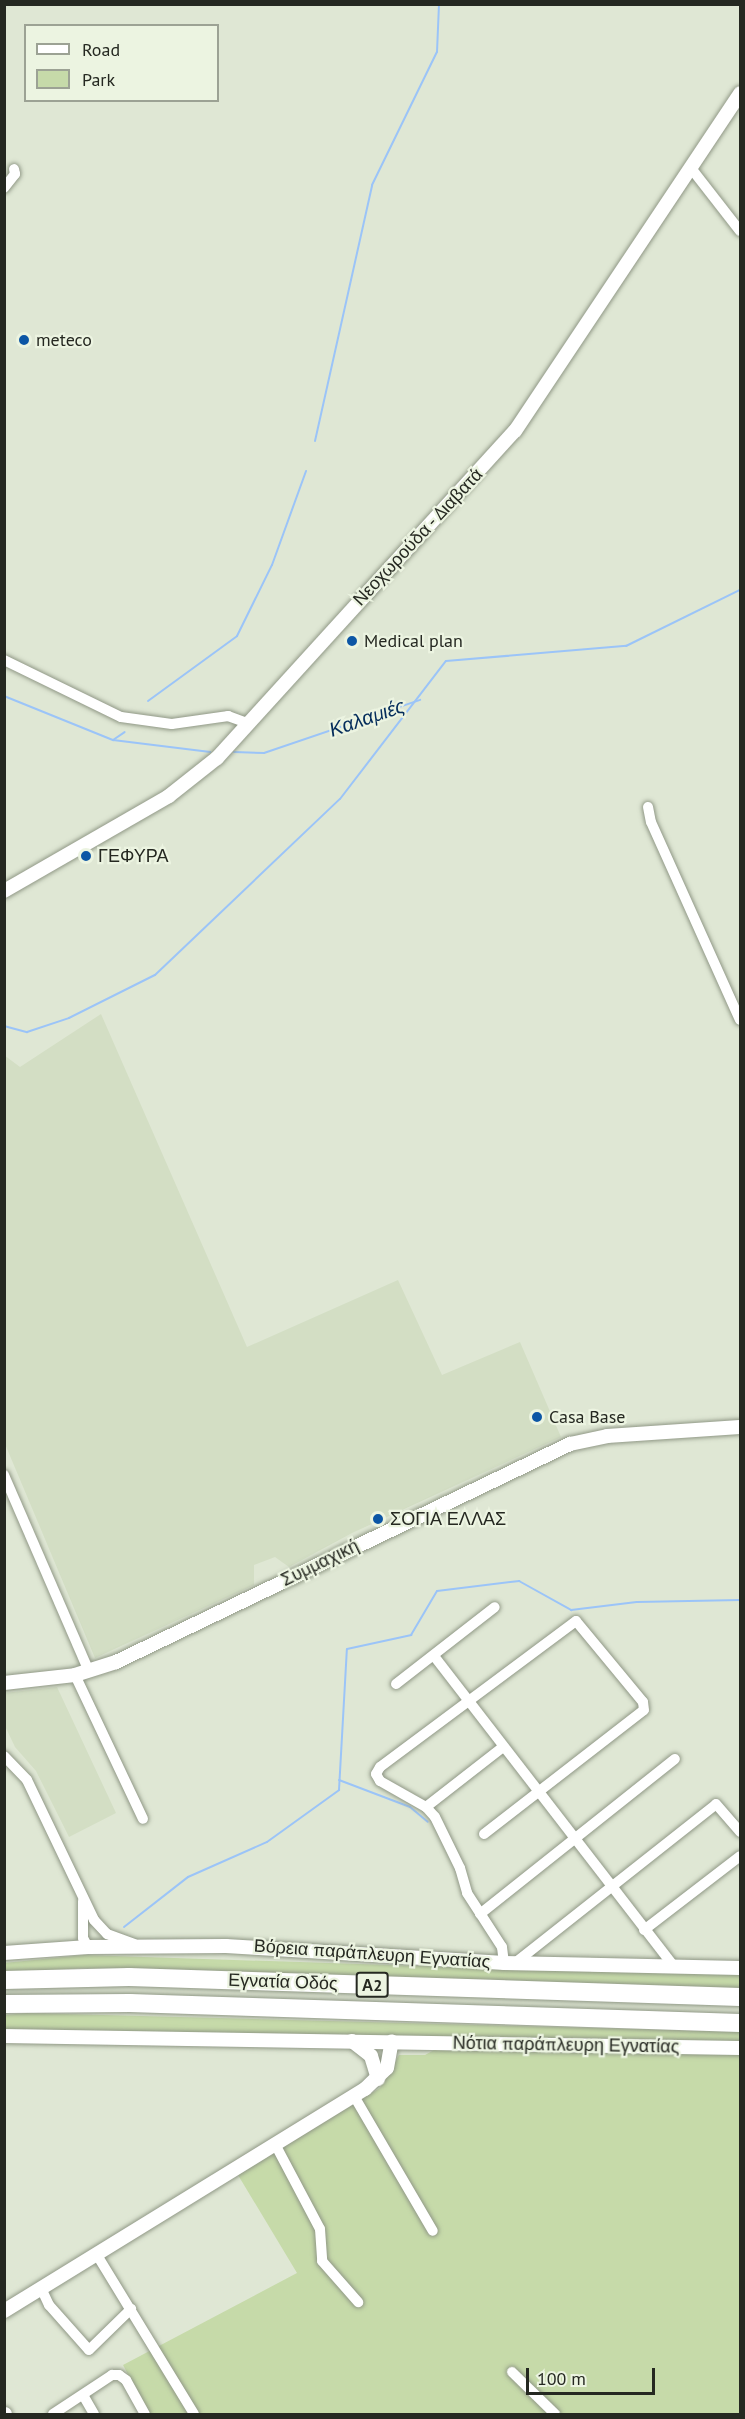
<!DOCTYPE html>
<meta charset="utf-8">
<style>
body{margin:0}
#map{position:relative;width:745px;height:2419px;overflow:hidden;background:#dfe7d4;font-family:"PT Sans",sans-serif}
div>[style]{position:absolute}
.built>*{inset:0;background:#d3dec4}
.green>*{inset:0;background:#c6daa9}
.stream>*{height:2px;margin:-1px;padding:0 1px;transform-origin:1px;border-radius:1px;background:#9bc4f8}
.roads{filter:drop-shadow(0 0 2px #909886) drop-shadow(0 0 2px #909886)}
.street>*{height:10px;margin:-5px;padding:0 5px;transform-origin:5px;border-radius:5px;background:#fff}
.secondary>*{height:14px;margin:-7px;padding:0 7px;transform-origin:7px;border-radius:7px;background:#fff}
.highway>*{height:18px;margin:-9px;padding:0 9px;transform-origin:9px;border-radius:9px;background:#fff}
.dots>*{width:16px;height:16px;translate:-50% -50%;box-sizing:border-box;border:3px solid #ecf4e1;border-radius:50%}
span{translate:-50% -50%;white-space:nowrap;text-align:center;line-height:1.15;-webkit-text-stroke:4.5px #ecf4e1;paint-order:stroke}
.shield-label span{padding:2px 4px;background:#ecf4e1;border:2px solid;border-radius:4px;-webkit-text-stroke-width:0}
.shield-label{font-size:16px;color:#252821;font-weight:700}
.poi-label{font-size:18px;color:#252821}
.left{translate:0 -50%;text-align:left}
.street-label{font-size:18px;color:#252821}
.water-label{font-size:20px;color:#052d5b;font-style:italic}
.frame{position:absolute;inset:0;border:6px solid #252821;pointer-events:none}
.legend{position:absolute;left:24px;top:24px;width:195px;height:78px;box-sizing:border-box;background:#ecf4e1;border:2px solid #9ca294;margin:0;padding:8px 10px;list-style:none;font-size:18px;color:#252821}
.legend li{display:flex;align-items:center;gap:12px;height:30px}
.legend b{width:30px;border:2px solid #9ca294}
.scale{position:absolute;left:526px;top:2368px;width:129px;height:27px;box-sizing:border-box;border:3px solid #252821;border-top:0;padding-left:8px;font-size:18px;line-height:21px;white-space:nowrap;color:#252821;-webkit-text-stroke:4px #ecf4e1;paint-order:stroke}
</style>
<div id="map">
<div class="built">
<div style="clip-path:polygon(101px 1014px,247px 1347px,398px 1280px,442px 1375px,520px 1342px,561px 1437px,352px 1533px,289px 1567px,275px 1557px,254px 1565px,254px 1585px,95px 1658px,5px 1444px,4px 1055px,20px 1067px)"></div>
<div style="clip-path:polygon(57px 1687px,116px 1813px,69px 1837px,36px 1771px,15px 1747px,5px 1726px,5px 1693px)"></div>
</div>
<div class="green">
<div style="clip-path:polygon(84px 1955px,569px 1971px,740px 1972px,740px 1989px,81px 1968px,5px 1975px,4px 1963px)"></div>
<div style="clip-path:polygon(27px 2013px,740px 2032px,740px 2044px,5px 2031px,5px 2015px)"></div>
<div style="clip-path:polygon(434px 2050px,740px 2055px,740px 2414px,149px 2414px,123px 2365px,297px 2273px,238px 2175px,380px 2088px,399px 2055px,425px 2055px)"></div>
</div>
<div class="stream">
<div style="left:315px;top:441px;width:262px;rotate:-77.4deg"></div>
<div style="left:372px;top:185px;width:148px;rotate:-64deg"></div>
<div style="left:437px;top:52px;width:48px;rotate:-87.6deg"></div>
<div style="left:4px;top:696px;width:118px;rotate:22deg"></div>
<div style="left:113px;top:740px;width:98px;rotate:7.1deg"></div>
<div style="left:148px;top:701px;width:110px;rotate:-36.1deg"></div>
<div style="left:237px;top:636px;width:79px;rotate:-63.8deg"></div>
<div style="left:272px;top:565px;width:100px;rotate:-70.1deg"></div>
<div style="left:113px;top:740px;width:14px;rotate:-34deg"></div>
<div style="left:234px;top:752px;width:30px;rotate:2deg"></div>
<div style="left:264px;top:753px;width:165px;rotate:-18.8deg"></div>
<div style="left:4px;top:1026px;width:24px;rotate:15deg"></div>
<div style="left:27px;top:1032px;width:44px;rotate:-18.4deg"></div>
<div style="left:69px;top:1018px;width:96px;rotate:-26.6deg"></div>
<div style="left:155px;top:975px;width:255px;rotate:-43.6deg"></div>
<div style="left:340px;top:799px;width:174px;rotate:-52.5deg"></div>
<div style="left:446px;top:661px;width:181px;rotate:-4.8deg"></div>
<div style="left:626px;top:646px;width:127px;rotate:-26.2deg"></div>
<div style="left:339px;top:1780px;width:76px;rotate:20.8deg"></div>
<div style="left:410px;top:1807px;width:23px;rotate:40deg"></div>
<div style="left:124px;top:1927px;width:81px;rotate:-38deg"></div>
<div style="left:188px;top:1877px;width:86px;rotate:-23.9deg"></div>
<div style="left:267px;top:1842px;width:89px;rotate:-35.8deg"></div>
<div style="left:339px;top:1790px;width:141px;rotate:-86.8deg"></div>
<div style="left:347px;top:1649px;width:66px;rotate:-12.3deg"></div>
<div style="left:411px;top:1635px;width:51px;rotate:-59.4deg"></div>
<div style="left:437px;top:1591px;width:83px;rotate:-7deg"></div>
<div style="left:519px;top:1581px;width:60px;rotate:29.1deg"></div>
<div style="left:571px;top:1610px;width:66px;rotate:-6.9deg"></div>
<div style="left:637px;top:1602px;width:103px;rotate:-1.1deg"></div>
</div>
<div class="roads">
<div class="street">
<div style="left:691px;top:168px;width:80px;rotate:52.1deg"></div>
<div style="left:4px;top:188px;width:18px;rotate:-52deg"></div>
<div style="left:15px;top:174px;width:5px;rotate:-101deg"></div>
<div style="left:4px;top:660px;width:130px;rotate:26deg"></div>
<div style="left:121px;top:717px;width:51px;rotate:7.8deg"></div>
<div style="left:172px;top:724px;width:57px;rotate:-8.1deg"></div>
<div style="left:228px;top:716px;width:20px;rotate:20deg"></div>
<div style="left:648px;top:807px;width:15px;rotate:79deg"></div>
<div style="left:651px;top:822px;width:217px;rotate:65.8deg"></div>
<div style="left:4px;top:1475px;width:214px;rotate:66.6deg"></div>
<div style="left:434px;top:1656px;width:393px;rotate:52.3deg"></div>
<div style="left:75px;top:1675px;width:159px;rotate:64.7deg"></div>
<div style="left:396px;top:1684px;width:125px;rotate:-37.9deg"></div>
<div style="left:4px;top:1756px;width:33px;rotate:46deg"></div>
<div style="left:27px;top:1780px;width:155px;rotate:64.4deg"></div>
<div style="left:94px;top:1920px;width:19px;rotate:47deg"></div>
<div style="left:107px;top:1934px;width:29px;rotate:20deg"></div>
<div style="left:426px;top:1807px;width:98px;rotate:-37.9deg"></div>
<div style="left:484px;top:1834px;width:202px;rotate:-37.8deg"></div>
<div style="left:644px;top:1710px;width:8px;rotate:-97deg"></div>
<div style="left:643px;top:1702px;width:105px;rotate:-129.6deg"></div>
<div style="left:576px;top:1621px;width:244px;rotate:143.3deg"></div>
<div style="left:380px;top:1767px;width:8px;rotate:120deg"></div>
<div style="left:376px;top:1774px;width:8px;rotate:60deg"></div>
<div style="left:380px;top:1781px;width:53px;rotate:29.5deg"></div>
<div style="left:426px;top:1807px;width:13px;rotate:48deg"></div>
<div style="left:435px;top:1817px;width:57px;rotate:63.9deg"></div>
<div style="left:460px;top:1868px;width:26px;rotate:74deg"></div>
<div style="left:467px;top:1893px;width:64px;rotate:57.1deg"></div>
<div style="left:502px;top:1947px;width:16px;rotate:83deg"></div>
<div style="left:83px;top:1901px;width:37px;rotate:90deg"></div>
<div style="left:83px;top:1938px;width:10px;rotate:61deg"></div>
<div style="left:480px;top:1914px;width:249px;rotate:-38.5deg"></div>
<div style="left:644px;top:1930px;width:121px;rotate:-37.6deg"></div>
<div style="left:515px;top:1963px;width:256px;rotate:-38.3deg"></div>
<div style="left:716px;top:1804px;width:37px;rotate:49deg"></div>
<div style="left:354px;top:2096px;width:156px;rotate:59.7deg"></div>
<div style="left:275px;top:2144px;width:96px;rotate:62.1deg"></div>
<div style="left:320px;top:2229px;width:32px;rotate:86deg"></div>
<div style="left:322px;top:2261px;width:55px;rotate:48.7deg"></div>
<div style="left:97px;top:2255px;width:186px;rotate:58.6deg"></div>
<div style="left:41px;top:2288px;width:19px;rotate:65deg"></div>
<div style="left:49px;top:2305px;width:60px;rotate:48.4deg"></div>
<div style="left:89px;top:2350px;width:59px;rotate:-44.3deg"></div>
<div style="left:512px;top:2372px;width:60px;rotate:44.3deg"></div>
<div style="left:83px;top:2395px;width:22px;rotate:60deg"></div>
<div style="left:53px;top:2414px;width:71px;rotate:-33.5deg"></div>
<div style="left:112px;top:2375px;width:7px"></div>
<div style="left:119px;top:2375px;width:9px;rotate:36deg"></div>
<div style="left:126px;top:2380px;width:39px;rotate:61deg"></div>
</div>
<div class="secondary">
<div style="left:4px;top:891px;width:190px;rotate:-29.9deg"></div>
<div style="left:169px;top:796px;width:61px;rotate:-38.4deg"></div>
<div style="left:217px;top:758px;width:442px;rotate:-47.7deg"></div>
<div style="left:515px;top:431px;width:406px;rotate:-56.3deg"></div>
<div style="left:4px;top:1683px;width:71px;rotate:-6.4deg"></div>
<div style="left:75px;top:1675px;width:43px;rotate:-17.6deg"></div>
<div style="left:116px;top:1662px;width:504px;rotate:-25.65deg"></div>
<div style="left:570px;top:1444px;width:38px;rotate:-12deg"></div>
<div style="left:607px;top:1436px;width:133px;rotate:-3.9deg"></div>
<div style="left:4px;top:1953px;width:84px;rotate:-4.1deg"></div>
<div style="left:88px;top:1947px;width:138px;rotate:-0.4deg"></div>
<div style="left:226px;top:1946px;width:279px;rotate:3.5deg"></div>
<div style="left:504px;top:1963px;width:236px;rotate:1.2deg"></div>
<div style="left:4px;top:2036px;width:736px;rotate:0.93deg"></div>
<div style="left:352px;top:2041px;width:24px;rotate:38deg"></div>
<div style="left:371px;top:2056px;width:24px;rotate:73deg"></div>
<div style="left:4px;top:2311px;width:424px;rotate:-31.6deg"></div>
<div style="left:365px;top:2089px;width:30px;rotate:-44deg"></div>
<div style="left:387px;top:2068px;width:27px;rotate:-80deg"></div>
<div style="left:4px;top:2414px;width:1px"></div>
</div>
<div class="highway">
<div style="left:4px;top:1980px;width:125px;rotate:-1.4deg"></div>
<div style="left:129px;top:1977px;width:611px;rotate:1.87deg"></div>
<div style="left:4px;top:2004px;width:126px;rotate:-0.5deg"></div>
<div style="left:130px;top:2003px;width:610px;rotate:1.88deg"></div>
</div>
</div>
<div class="dots">
<div style="left:24px;top:340px;background:#0c56a5"></div>
<div style="left:352px;top:641px;background:#0c56a5"></div>
<div style="left:86px;top:856px;background:#0c56a5"></div>
<div style="left:537px;top:1417px;background:#0c56a5"></div>
<div style="left:378px;top:1519px;background:#0c56a5"></div>
</div>
<div class="shield-label">
<span style="left:372px;top:1985px">Α2</span>
</div>
<div class="poi-label">
<span class="left" style="left:36px;top:340px">meteco</span>
<span class="left" style="left:364px;top:641px">Medical plan</span>
<span class="left" style="left:98px;top:856px">ΓΕΦΥΡΑ</span>
<span class="left" style="left:549px;top:1417px">Casa Base</span>
<span class="left" style="left:390px;top:1519px">ΣΟΓΙΑ ΕΛΛΑΣ</span>
</div>
<div class="street-label">
<span style="left:418px;top:537px;rotate:-47deg">Νεοχωρούδα - Διαβατά</span>
<span style="left:320px;top:1563px;rotate:-26deg">Συμμαχική</span>
<span style="left:372px;top:1954px;rotate:4deg">Βόρεια παράπλευρη Εγνατίας</span>
<span style="left:283px;top:1982px;rotate:2deg">Εγνατία Οδός</span>
<span style="left:566px;top:2045px;rotate:1deg">Νότια παράπλευρη Εγνατίας</span>
</div>
<div class="water-label">
<span style="left:367px;top:718px;rotate:-19deg">Καλαμιές</span>
</div>
<div class="frame"></div>
<ul class="legend">
<li><b style="height:8px;background:#fff"></b>Road</li>
<li><b style="height:16px;background:#c6daa9"></b>Park</li>
</ul>
<div class="scale">100 m</div>
</div>
